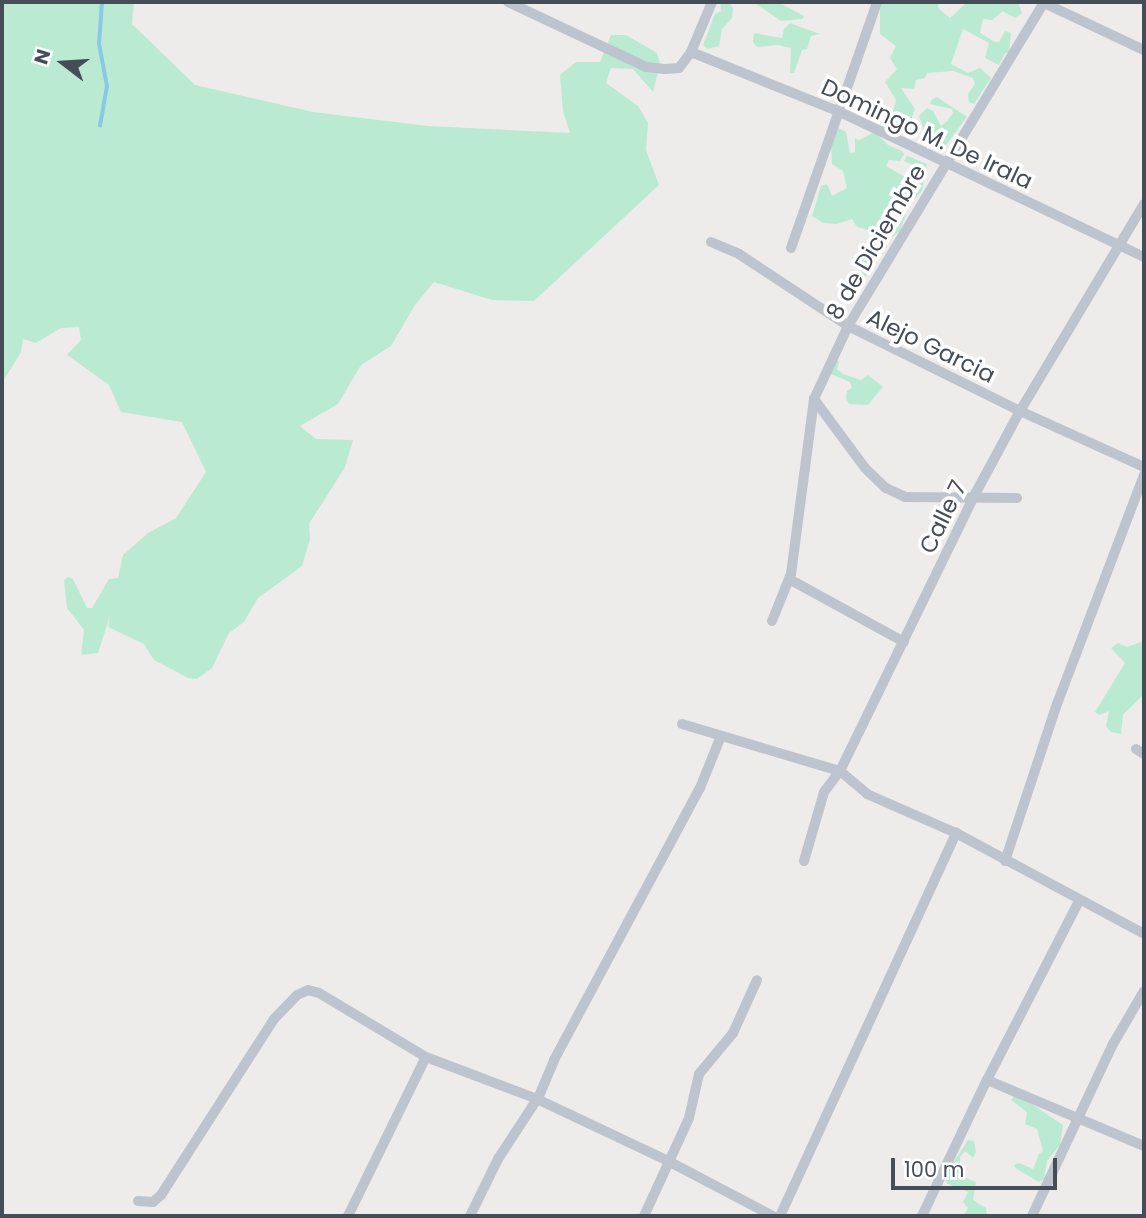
<!DOCTYPE html>
<style>
body{margin:0}
#map{position:relative;width:1146px;height:1218px;overflow:hidden;background:#eeebeb;font-family:Poppins,sans-serif}
div>[style]{position:absolute}
.green>*{inset:0;background:#bbead2}
.stream>*{height:3.5px;margin:-1.75px;padding:0 1.75px;transform-origin:1.75px;border-radius:1.75px;background:#8ac9e5}
.minor>*{height:10px;margin:-5px;padding:0 5px;transform-origin:5px;border-radius:5px;background:#bdc4cd}
span{translate:-50% -50%;white-space:nowrap;text-align:center;line-height:1.15;-webkit-text-stroke:7px #fff;paint-order:stroke}
.street-label{font-size:23px;color:#454d57}
.frame{position:absolute;inset:0;border:4px solid #454d57;pointer-events:none}
.north{position:absolute;left:28px;top:28px;width:70px;height:70px;-webkit-text-stroke:5px #fff;paint-order:stroke;rotate:287deg;font-size:19px;font-weight:700;line-height:28px;text-align:center;color:#454d57}
.north::after{content:'';display:block;margin:auto;width:24px;height:32px;background:#454d57;clip-path:polygon(50% 0,100% 100%,50% 72%,0 100%)}
.scale{position:absolute;left:891px;top:1158px;width:166px;height:32px;box-sizing:border-box;border:4px solid #454d57;border-top:0;padding-left:9px;font-size:21px;line-height:24px;white-space:nowrap;color:#454d57;-webkit-text-stroke:5px #fff;paint-order:stroke}
</style>
<div id="map">
<div class="green">
<div style="clip-path:polygon(2px 2px,134px 2px,132px 24px,195px 85px,313px 112px,428px 126px,570px 133px,563px 111px,560px 75px,576px 62px,600px 62px,611px 35px,626px 35px,657px 53px,660px 64px,653px 92px,633px 69px,611px 68px,606px 83px,638px 106px,648px 123px,646px 150px,659px 185px,534px 301px,492px 300px,434px 282px,415px 305px,391px 346px,361px 365px,338px 404px,300px 426px,316px 439px,353px 440px,345px 467px,309px 524px,310px 539px,302px 566px,258px 598px,244px 622px,229px 633px,212px 668px,197px 679px,188px 678px,154px 660px,144px 644px,108px 627px,110px 616px,98px 653px,81px 655px,84px 630px,67px 608px,64px 580px,68px 577px,73px 579px,87px 608px,92px 608px,109px 579px,118px 578px,123px 555px,148px 533px,176px 518px,206px 472px,182px 422px,121px 412px,109px 385px,67px 355px,81px 340px,79px 327px,61px 328px,36px 343px,23px 339px,21px 352px,2px 383px)"></div>
<div style="clip-path:polygon(720px 2px,729px 2px,733px 8px,732px 18px,722px 29px,719px 46px,707px 49px,703px 45px,715px 14px,721px 11px)"></div>
<div style="clip-path:polygon(753px 2px,778px 2px,804px 16px,802px 19px,781px 21px)"></div>
<div style="clip-path:polygon(880px 2px,939px 2px,938px 8px,950px 18px,967px 2px,1018px 2px,1022px 13px,1015px 18px,1003px 11px,992px 20px,983px 19px,980px 33px,995px 42px,999px 42px,1005px 31px,1011px 33px,1009px 54px,1005px 53px,999px 65px,985px 58px,989px 43px,963px 29px,951px 64px,968px 73px,980px 68px,991px 78px,974px 104px,969px 102px,968px 94px,975px 84px,973px 78px,953px 71px,927px 73px,925px 78px,916px 80px,914px 89px,901px 88px,915px 109px,908px 127px,897px 127px,892px 135px,879px 124px,893px 113px,896px 100px,885px 82px,897px 69px,890px 58px,896px 46px,880px 34px)"></div>
<div style="clip-path:polygon(790px 23px,820px 34px,811px 36px,807px 49px,802px 50px,794px 73px,790px 73px,791px 48px,778px 45px,757px 47px,753px 42px,754px 33px,782px 38px,784px 29px)"></div>
<div style="clip-path:polygon(937px 97px,967px 117px,943px 149px,935px 151px,922px 142px,923px 127px,919px 116px,927px 108px,933px 111px,941px 126px,947px 121px,953px 113px,952px 109px,930px 104px,931px 100px)"></div>
<div style="clip-path:polygon(838px 128px,846px 132px,850px 153px,855px 152px,855px 138px,859px 140px,875px 132px,888px 145px,902px 151px,904px 154px,900px 161px,889px 160px,886px 166px,905px 177px,913px 165px,904px 161px,907px 156px,927px 164px,922px 191px,909px 205px,900px 231px,887px 240px,887px 247px,865px 277px,859px 268px,860px 259px,868px 242px,877px 238px,879px 233px,857px 227px,852px 219px,837px 224px,823px 223px,812px 216px,821px 186px,827px 184px,832px 196px,847px 188px,843px 171px,832px 164px,831px 147px)"></div>
<div style="clip-path:polygon(835px 360px,839px 361px,837px 369px,843px 374px,861px 380px,868px 375px,883px 387px,868px 405px,849px 404px,846px 398px,847px 391px,852px 388px,850px 382px,828px 373px)"></div>
<div style="clip-path:polygon(1144px 641px,1144px 694px,1123px 715px,1121px 734px,1111px 732px,1106px 726px,1109px 711px,1099px 715px,1095px 712px,1125px 663px,1111px 648px,1118px 643px,1127px 647px)"></div>
<div style="clip-path:polygon(1014px 1096px,1024px 1099px,1063px 1125px,1060px 1145px,1047px 1161px,1044px 1179px,1039px 1182px,1015px 1168px,1014px 1165px,1019px 1163px,1033px 1169px,1039px 1154px,1043px 1151px,1037px 1129px,1025px 1124px,1027px 1112px,1011px 1100px)"></div>
<div style="clip-path:polygon(968px 1140px,974px 1141px,976px 1152px,973px 1158px,965px 1151px,960px 1157px,960px 1175px,976px 1182px,973px 1200px,986px 1208px,987px 1216px,964px 1216px,968px 1208px,963px 1202px,968px 1192px,946px 1183px,948px 1171px)"></div>
</div>
<div class="stream">
<div style="left:100px;top:126px;width:40px;rotate:-80deg"></div>
<div style="left:107px;top:87px;width:44px;rotate:-100.5deg"></div>
<div style="left:99px;top:44px;width:42px;rotate:-85.9deg"></div>
</div>
<div class="minor">
<div style="left:508px;top:2px;width:153px;rotate:25.2deg"></div>
<div style="left:646px;top:67px;width:19px;rotate:6deg"></div>
<div style="left:665px;top:69px;width:14px;rotate:-4deg"></div>
<div style="left:679px;top:68px;width:20px;rotate:-53deg"></div>
<div style="left:691px;top:52px;width:54px;rotate:-67.2deg"></div>
<div style="left:1042px;top:2px;width:113px;rotate:25.2deg"></div>
<div style="left:691px;top:52px;width:161px;rotate:21.9deg"></div>
<div style="left:840px;top:112px;width:337px;rotate:25.5deg"></div>
<div style="left:711px;top:242px;width:30px;rotate:23deg"></div>
<div style="left:739px;top:254px;width:131px;rotate:33.4deg"></div>
<div style="left:848px;top:326px;width:192px;rotate:26.3deg"></div>
<div style="left:1020px;top:411px;width:136px;rotate:24.3deg"></div>
<div style="left:791px;top:248px;width:261px;rotate:-70.7deg"></div>
<div style="left:814px;top:399px;width:86px;rotate:53.5deg"></div>
<div style="left:865px;top:468px;width:29px;rotate:44deg"></div>
<div style="left:886px;top:488px;width:21px;rotate:25deg"></div>
<div style="left:905px;top:497px;width:112px;rotate:0.5deg"></div>
<div style="left:789px;top:579px;width:131px;rotate:28.7deg"></div>
<div style="left:772px;top:621px;width:51px;rotate:-68deg"></div>
<div style="left:791px;top:574px;width:177px;rotate:-82.5deg"></div>
<div style="left:814px;top:399px;width:81px;rotate:-65deg"></div>
<div style="left:848px;top:326px;width:379px;rotate:-58.8deg"></div>
<div style="left:682px;top:724px;width:165px;rotate:16.6deg"></div>
<div style="left:840px;top:771px;width:35px;rotate:40deg"></div>
<div style="left:867px;top:794px;width:97px;rotate:23.7deg"></div>
<div style="left:956px;top:833px;width:213px;rotate:28.2deg"></div>
<div style="left:1136px;top:749px;width:9px;rotate:32deg"></div>
<div style="left:804px;top:861px;width:72px;rotate:-73.8deg"></div>
<div style="left:824px;top:792px;width:26px;rotate:-53deg"></div>
<div style="left:840px;top:771px;width:306px;rotate:-64deg"></div>
<div style="left:974px;top:496px;width:97px;rotate:-61.6deg"></div>
<div style="left:1020px;top:411px;width:241px;rotate:-59.1deg"></div>
<div style="left:1005px;top:861px;width:165px;rotate:-71.7deg"></div>
<div style="left:1057px;top:704px;width:245px;rotate:-69.2deg"></div>
<div style="left:987px;top:1080px;width:170px;rotate:22.8deg"></div>
<div style="left:138px;top:1201px;width:15px;rotate:4deg"></div>
<div style="left:153px;top:1202px;width:11px;rotate:-41deg"></div>
<div style="left:161px;top:1195px;width:209px;rotate:-57.3deg"></div>
<div style="left:274px;top:1019px;width:33px;rotate:-46deg"></div>
<div style="left:297px;top:995px;width:12px;rotate:-24deg"></div>
<div style="left:308px;top:990px;width:11px;rotate:15deg"></div>
<div style="left:319px;top:993px;width:125px;rotate:30.9deg"></div>
<div style="left:426px;top:1057px;width:119px;rotate:20.7deg"></div>
<div style="left:537px;top:1099px;width:147px;rotate:25.3deg"></div>
<div style="left:670px;top:1162px;width:116px;rotate:27.7deg"></div>
<div style="left:348px;top:1216px;width:177px;rotate:-63.9deg"></div>
<div style="left:470px;top:1216px;width:64px;rotate:-63.8deg"></div>
<div style="left:498px;top:1159px;width:75px;rotate:-56.9deg"></div>
<div style="left:539px;top:1096px;width:39px;rotate:-67deg"></div>
<div style="left:554px;top:1060px;width:309px;rotate:-61.8deg"></div>
<div style="left:700px;top:788px;width:56px;rotate:-68deg"></div>
<div style="left:644px;top:1216px;width:108px;rotate:-65.3deg"></div>
<div style="left:689px;top:1118px;width:45px;rotate:-77.2deg"></div>
<div style="left:699px;top:1074px;width:53px;rotate:-50.3deg"></div>
<div style="left:733px;top:1033px;width:58px;rotate:-65.6deg"></div>
<div style="left:780px;top:1216px;width:422px;rotate:-65.3deg"></div>
<div style="left:922px;top:1216px;width:151px;rotate:-64.5deg"></div>
<div style="left:987px;top:1080px;width:201px;rotate:-62.8deg"></div>
<div style="left:1032px;top:1216px;width:190px;rotate:-64.8deg"></div>
<div style="left:1113px;top:1044px;width:61px;rotate:-59.7deg"></div>
</div>
<div class="street-label">
<span style="left:927px;top:134px;rotate:25deg">Domingo M. De Irala</span>
<span style="left:876px;top:242px;rotate:-60deg">8 de Diciembre</span>
<span style="left:931px;top:346px;rotate:26deg">Alejo Garcia</span>
<span style="left:943px;top:517px;rotate:-64deg">Calle 7</span>
</div>
<div class="frame"></div>
<div class="north">N</div>
<div class="scale">100 m</div>
</div>
